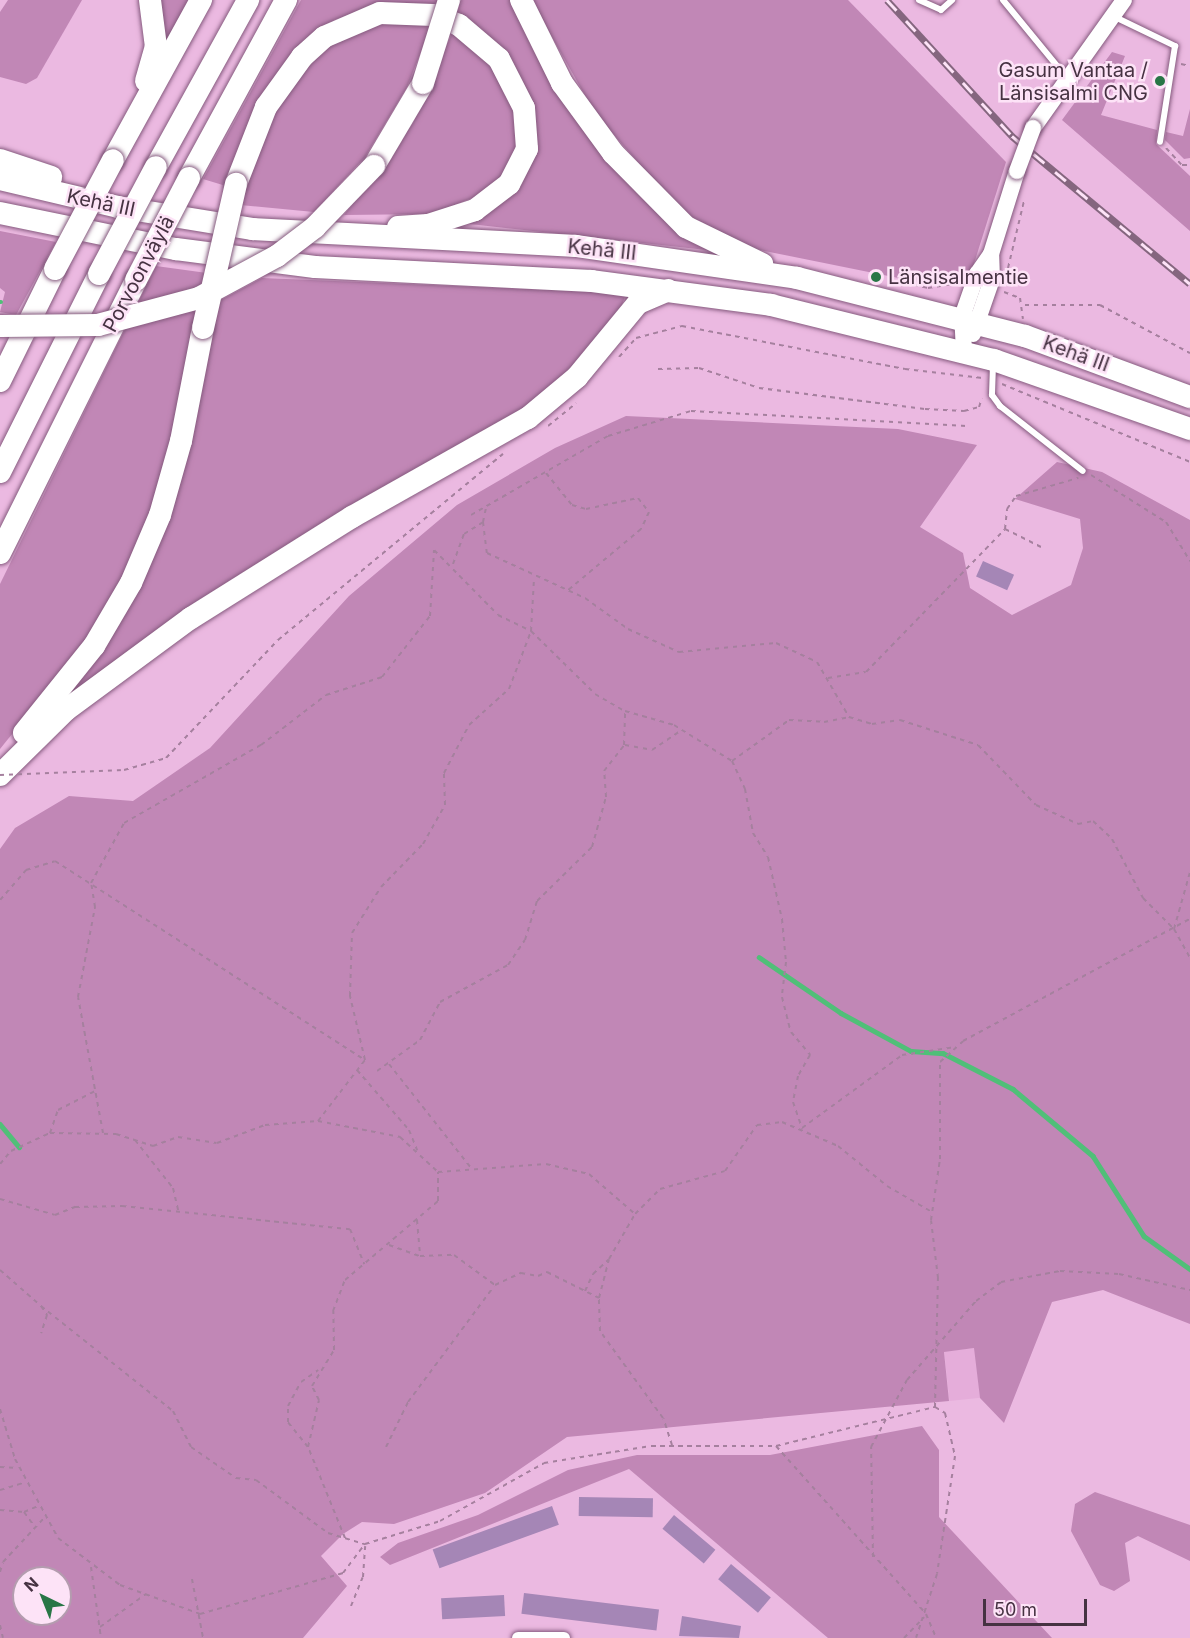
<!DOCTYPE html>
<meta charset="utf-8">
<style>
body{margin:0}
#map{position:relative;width:1190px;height:1638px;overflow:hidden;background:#ebb9e1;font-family:Inter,sans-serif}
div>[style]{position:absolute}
.built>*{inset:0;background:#e5adda;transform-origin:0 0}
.green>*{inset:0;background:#c187b6}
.stream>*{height:4.5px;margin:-2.25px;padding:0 2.25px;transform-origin:2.25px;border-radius:2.25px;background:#50bf78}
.building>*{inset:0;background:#a586b6;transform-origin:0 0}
.path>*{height:2px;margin-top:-1px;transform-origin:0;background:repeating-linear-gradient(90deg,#a5809e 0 4.5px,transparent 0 9px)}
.roads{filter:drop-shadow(0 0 2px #855a7e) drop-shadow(0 0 2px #855a7e)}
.lane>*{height:6px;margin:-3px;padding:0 3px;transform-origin:3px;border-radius:3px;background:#fff}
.street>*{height:12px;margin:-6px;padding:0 6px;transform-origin:6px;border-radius:6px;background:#fff}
.secondary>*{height:16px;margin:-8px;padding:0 8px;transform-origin:8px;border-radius:8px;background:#fff}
.highway>*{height:22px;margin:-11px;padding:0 11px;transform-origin:11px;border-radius:11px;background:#fff}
.rail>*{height:7px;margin-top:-3.5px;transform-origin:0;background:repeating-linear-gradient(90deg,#fde3f7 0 14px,#85667f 0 28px);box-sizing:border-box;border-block:2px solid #85667f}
.path-bridge>*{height:2px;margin-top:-1px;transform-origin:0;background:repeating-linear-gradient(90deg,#a5809e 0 4.5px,transparent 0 9px)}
.bridges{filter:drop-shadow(0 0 2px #855a7e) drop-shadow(0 0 2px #855a7e)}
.secondary-bridge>*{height:16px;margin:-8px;padding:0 8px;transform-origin:8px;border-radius:8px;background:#fff}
.highway-bridge>*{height:22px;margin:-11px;padding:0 11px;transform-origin:11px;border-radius:11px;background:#fff}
.dots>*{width:16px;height:16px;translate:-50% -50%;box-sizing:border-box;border:3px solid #fde3f7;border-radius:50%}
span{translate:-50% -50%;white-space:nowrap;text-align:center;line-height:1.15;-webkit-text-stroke:5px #fde3f7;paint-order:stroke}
.poi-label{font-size:20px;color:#463242}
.right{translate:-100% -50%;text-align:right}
.left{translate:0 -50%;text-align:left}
.street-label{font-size:20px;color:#463242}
.north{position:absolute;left:12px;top:1566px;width:60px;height:60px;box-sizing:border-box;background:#fde3f7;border:2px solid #b49caf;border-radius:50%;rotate:317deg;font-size:16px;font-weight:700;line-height:24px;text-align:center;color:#463242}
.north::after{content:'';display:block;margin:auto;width:21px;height:27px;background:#287646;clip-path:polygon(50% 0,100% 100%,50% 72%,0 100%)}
.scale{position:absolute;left:983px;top:1599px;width:104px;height:27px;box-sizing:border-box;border:3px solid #463242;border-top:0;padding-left:8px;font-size:18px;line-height:21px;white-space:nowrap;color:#463242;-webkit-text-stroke:4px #fde3f7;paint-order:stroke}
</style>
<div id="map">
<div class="built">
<div style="left:975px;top:1348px;width:50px;height:31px;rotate:84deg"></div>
</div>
<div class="green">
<div style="clip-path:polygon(8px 0,82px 0,37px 78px,26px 84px,0 77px,0 12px)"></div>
<div style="clip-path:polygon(159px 0,190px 0,162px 53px)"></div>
<div style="clip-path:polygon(301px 0,438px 0,436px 9px,381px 4px,334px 20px,226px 186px,203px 179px)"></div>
<div style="clip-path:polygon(460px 0,516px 0,543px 60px,716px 251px,461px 223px,506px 197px,529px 96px,510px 59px,457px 16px)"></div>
<div style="clip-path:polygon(531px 0,848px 0,1006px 162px,971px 273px,928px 284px,750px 248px,703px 226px,668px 197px,595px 113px)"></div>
<div style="clip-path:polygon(375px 23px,432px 24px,407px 87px,365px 157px,314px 212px,240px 205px,277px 106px,309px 63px,332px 42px)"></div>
<div style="clip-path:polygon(452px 33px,487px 57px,512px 96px,518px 144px,500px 178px,485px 193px,431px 214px,344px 215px,413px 123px)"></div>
<div style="clip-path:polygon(1112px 52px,1125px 56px,1101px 115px,1157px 130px,1156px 144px,1190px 176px,1190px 231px,1062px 120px)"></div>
<div style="clip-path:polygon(1190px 109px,1190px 158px,1184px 159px,1165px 140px,1166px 132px,1183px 136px)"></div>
<div style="clip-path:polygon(0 231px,56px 242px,16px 315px,0 312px,5px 292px,0 288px)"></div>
<div style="clip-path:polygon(156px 266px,207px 273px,157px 500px,130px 569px,83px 646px,0 749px,0 584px)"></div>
<div style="clip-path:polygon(262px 278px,626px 293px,622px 305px,552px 390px,65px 698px,129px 602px,219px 301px)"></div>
<div style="clip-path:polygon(evenodd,626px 416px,898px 429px,977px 445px,920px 527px,963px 553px,970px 588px,1012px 615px,1071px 585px,1083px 548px,1080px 519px,1015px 499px,1057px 462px,1102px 472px,1190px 520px,1190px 1324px,1103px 1290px,1052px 1302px,1004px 1423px,980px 1398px,974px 1348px,944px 1352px,949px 1401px,567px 1437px,485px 1493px,394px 1524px,362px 1522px,343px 1534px,321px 1556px,347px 1586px,303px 1638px,0 1638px,0 849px,15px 828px,69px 796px,133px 801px,210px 748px,349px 596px,457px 505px,555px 448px,626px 416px,24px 1578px,60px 1578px,60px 1614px,24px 1614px,24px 1578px)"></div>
<div style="clip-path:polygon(922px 1426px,939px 1450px,939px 1517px,1052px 1638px,828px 1638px,629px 1469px,390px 1565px,380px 1557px,398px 1543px,478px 1515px,568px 1470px,637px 1455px,770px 1455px)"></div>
<div style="clip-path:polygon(1095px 1492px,1190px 1525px,1190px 1561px,1138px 1536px,1125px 1543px,1130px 1581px,1114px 1591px,1100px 1585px,1071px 1531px,1075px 1504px)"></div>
</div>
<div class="stream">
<div style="left:0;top:302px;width:1px"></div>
<div style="left:759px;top:957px;width:99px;rotate:34.3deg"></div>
<div style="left:841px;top:1013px;width:80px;rotate:28.5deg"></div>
<div style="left:911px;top:1051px;width:32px;rotate:4deg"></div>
<div style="left:943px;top:1053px;width:79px;rotate:27.2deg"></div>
<div style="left:1013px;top:1089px;width:104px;rotate:39.9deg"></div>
<div style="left:1093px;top:1156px;width:95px;rotate:57.5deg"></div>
<div style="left:1144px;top:1236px;width:57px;rotate:35.7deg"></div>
<div style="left:0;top:1124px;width:30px;rotate:50deg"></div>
</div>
<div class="building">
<div style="left:983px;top:561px;width:34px;height:17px;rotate:24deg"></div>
<div style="left:579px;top:1497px;width:74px;height:19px;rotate:1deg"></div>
<div style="left:552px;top:1506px;width:20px;height:127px;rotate:70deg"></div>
<div style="left:674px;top:1515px;width:54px;height:18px;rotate:40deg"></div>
<div style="left:731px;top:1564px;width:52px;height:20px;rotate:40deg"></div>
<div style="left:524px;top:1593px;width:136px;height:21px;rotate:7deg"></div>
<div style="left:504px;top:1595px;width:21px;height:63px;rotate:87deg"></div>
<div style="clip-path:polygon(682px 1616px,741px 1626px,739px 1638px,679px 1636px)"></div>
</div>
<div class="path">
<div style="left:1181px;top:64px;width:9px;rotate:13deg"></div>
<div style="left:1166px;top:148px;width:23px;rotate:47deg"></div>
<div style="left:1182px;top:165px;width:8px"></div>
<div style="left:1008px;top:268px;width:69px;rotate:-76.6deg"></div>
<div style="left:905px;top:283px;width:24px;rotate:12deg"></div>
<div style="left:928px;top:288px;width:30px;rotate:-9deg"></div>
<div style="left:1004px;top:292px;width:17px;rotate:21deg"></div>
<div style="left:1020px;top:298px;width:21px;rotate:82deg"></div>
<div style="left:1025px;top:305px;width:75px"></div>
<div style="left:1100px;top:305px;width:102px;rotate:28.1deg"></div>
<div style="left:619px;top:357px;width:25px;rotate:-48deg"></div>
<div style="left:636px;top:338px;width:48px;rotate:-14.6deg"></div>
<div style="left:682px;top:326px;width:227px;rotate:10.9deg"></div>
<div style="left:905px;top:369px;width:78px;rotate:6.7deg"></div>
<div style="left:658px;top:369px;width:41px;rotate:-1.4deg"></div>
<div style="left:699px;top:368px;width:63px;rotate:18.4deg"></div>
<div style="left:759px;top:388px;width:167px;rotate:7.2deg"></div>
<div style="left:925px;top:409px;width:39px;rotate:3deg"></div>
<div style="left:964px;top:411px;width:16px;rotate:-15deg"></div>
<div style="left:979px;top:407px;width:9px;rotate:-72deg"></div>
<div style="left:1002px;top:384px;width:204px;rotate:22.5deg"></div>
<div style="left:548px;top:426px;width:36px;rotate:-39deg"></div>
<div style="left:546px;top:473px;width:41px;rotate:50.9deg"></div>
<div style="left:572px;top:505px;width:15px;rotate:16deg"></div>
<div style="left:586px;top:509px;width:53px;rotate:-11.9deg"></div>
<div style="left:638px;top:498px;width:18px;rotate:52deg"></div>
<div style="left:649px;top:512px;width:19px;rotate:115deg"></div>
<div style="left:641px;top:529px;width:97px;rotate:140deg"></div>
<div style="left:1091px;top:475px;width:89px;rotate:32.1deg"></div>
<div style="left:1166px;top:522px;width:46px;rotate:58.4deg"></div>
<div style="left:471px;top:515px;width:158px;rotate:-30deg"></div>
<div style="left:608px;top:436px;width:87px;rotate:-16.8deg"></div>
<div style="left:691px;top:411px;width:276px;rotate:3.1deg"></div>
<div style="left:483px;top:522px;width:31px;rotate:83deg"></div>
<div style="left:487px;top:553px;width:108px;rotate:24.7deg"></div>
<div style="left:585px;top:598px;width:53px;rotate:35.8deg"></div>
<div style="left:628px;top:629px;width:56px;rotate:24.3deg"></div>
<div style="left:679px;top:652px;width:97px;rotate:-5.3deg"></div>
<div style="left:776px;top:643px;width:45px;rotate:24.9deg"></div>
<div style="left:817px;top:662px;width:64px;rotate:59.8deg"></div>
<div style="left:849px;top:717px;width:24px;rotate:17deg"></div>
<div style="left:872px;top:724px;width:28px;rotate:-8deg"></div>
<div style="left:900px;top:720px;width:82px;rotate:17.8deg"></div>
<div style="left:978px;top:745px;width:83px;rotate:46deg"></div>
<div style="left:1036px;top:805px;width:46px;rotate:24.3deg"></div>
<div style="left:1078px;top:824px;width:15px;rotate:-11deg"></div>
<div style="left:1093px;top:821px;width:26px;rotate:43deg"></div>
<div style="left:1112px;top:839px;width:67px;rotate:62.3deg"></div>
<div style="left:1143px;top:898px;width:44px;rotate:45deg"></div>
<div style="left:1174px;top:929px;width:33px;rotate:61deg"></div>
<div style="left:1041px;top:547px;width:40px;rotate:-153.4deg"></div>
<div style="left:1005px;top:529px;width:20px;rotate:-84deg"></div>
<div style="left:1007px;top:509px;width:16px;rotate:-55deg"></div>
<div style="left:1016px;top:496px;width:65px;rotate:-16.2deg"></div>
<div style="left:434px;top:550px;width:91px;rotate:45.4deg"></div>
<div style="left:498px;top:615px;width:37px;rotate:26deg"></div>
<div style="left:531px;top:631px;width:90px;rotate:44.5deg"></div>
<div style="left:595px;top:694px;width:34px;rotate:30deg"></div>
<div style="left:625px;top:711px;width:51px;rotate:15.9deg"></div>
<div style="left:674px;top:725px;width:68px;rotate:31.8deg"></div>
<div style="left:732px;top:761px;width:31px;rotate:65deg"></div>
<div style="left:745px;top:789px;width:45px;rotate:79.7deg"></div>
<div style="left:753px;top:833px;width:28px;rotate:58deg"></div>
<div style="left:768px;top:857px;width:64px;rotate:77.3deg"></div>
<div style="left:782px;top:919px;width:43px;rotate:84.7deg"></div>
<div style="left:786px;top:962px;width:35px;rotate:97deg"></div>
<div style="left:782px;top:997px;width:36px;rotate:76deg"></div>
<div style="left:791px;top:1032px;width:30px;rotate:50deg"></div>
<div style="left:810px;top:1055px;width:24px;rotate:120deg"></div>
<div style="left:798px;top:1076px;width:26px;rotate:101deg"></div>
<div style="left:793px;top:1102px;width:28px;rotate:71deg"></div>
<div style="left:802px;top:1128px;width:124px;rotate:-36.1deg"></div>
<div style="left:902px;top:1055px;width:54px;rotate:-8.6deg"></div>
<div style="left:453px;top:564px;width:32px;rotate:-70deg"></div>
<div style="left:464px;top:534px;width:22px;rotate:-32deg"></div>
<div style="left:483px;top:522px;width:14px;rotate:-78deg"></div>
<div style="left:828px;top:678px;width:38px;rotate:-9deg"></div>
<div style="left:866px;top:672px;width:199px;rotate:-45.8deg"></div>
<div style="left:625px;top:745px;width:27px;rotate:10deg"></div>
<div style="left:652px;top:750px;width:32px;rotate:-34deg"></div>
<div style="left:732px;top:761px;width:70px;rotate:-35.7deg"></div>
<div style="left:789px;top:720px;width:35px;rotate:3deg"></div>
<div style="left:824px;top:722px;width:25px;rotate:-11deg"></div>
<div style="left:124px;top:770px;width:44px;rotate:-15.9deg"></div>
<div style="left:166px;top:758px;width:163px;rotate:-46.5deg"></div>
<div style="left:278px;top:640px;width:292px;rotate:-39.6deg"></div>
<div style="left:0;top:900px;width:40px;rotate:-49deg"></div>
<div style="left:26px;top:870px;width:30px;rotate:-17deg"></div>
<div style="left:55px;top:861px;width:368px;rotate:32.7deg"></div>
<div style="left:1174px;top:929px;width:59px;rotate:-74.3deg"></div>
<div style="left:389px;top:1064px;width:132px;rotate:51.7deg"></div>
<div style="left:357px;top:1070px;width:79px;rotate:49.1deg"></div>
<div style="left:409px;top:1130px;width:22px;rotate:68deg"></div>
<div style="left:377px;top:1071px;width:53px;rotate:-35.8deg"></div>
<div style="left:420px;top:1040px;width:43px;rotate:-62.2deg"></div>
<div style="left:440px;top:1002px;width:77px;rotate:-28.6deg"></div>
<div style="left:508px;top:965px;width:30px;rotate:-56deg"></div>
<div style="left:525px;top:940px;width:41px;rotate:-72.9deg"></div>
<div style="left:537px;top:901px;width:77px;rotate:-44.5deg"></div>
<div style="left:592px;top:847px;width:52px;rotate:-74.4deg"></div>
<div style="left:606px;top:797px;width:26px;rotate:-94deg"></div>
<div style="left:604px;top:771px;width:33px;rotate:-52deg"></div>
<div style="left:624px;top:745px;width:34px;rotate:-88deg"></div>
<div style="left:318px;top:1121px;width:84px;rotate:11deg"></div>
<div style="left:400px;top:1137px;width:52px;rotate:42.6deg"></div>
<div style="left:438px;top:1172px;width:108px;rotate:-4.2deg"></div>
<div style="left:546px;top:1164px;width:44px;rotate:13.1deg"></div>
<div style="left:589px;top:1174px;width:61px;rotate:41deg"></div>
<div style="left:50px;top:1133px;width:24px;rotate:-71deg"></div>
<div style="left:58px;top:1110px;width:42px;rotate:-27.2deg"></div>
<div style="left:103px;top:1133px;width:138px;rotate:-100.4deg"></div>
<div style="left:78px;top:997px;width:92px;rotate:-79.3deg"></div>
<div style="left:95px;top:907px;width:24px;rotate:-99deg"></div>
<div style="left:91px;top:883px;width:68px;rotate:-61.2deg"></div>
<div style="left:124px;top:823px;width:158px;rotate:-29.7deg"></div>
<div style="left:261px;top:745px;width:82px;rotate:-37.6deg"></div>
<div style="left:326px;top:695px;width:59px;rotate:-17.8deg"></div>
<div style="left:382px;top:677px;width:78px;rotate:-51.8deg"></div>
<div style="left:430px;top:616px;width:66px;rotate:-86.5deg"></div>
<div style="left:135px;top:1140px;width:61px;rotate:51.6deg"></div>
<div style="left:173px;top:1188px;width:26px;rotate:77deg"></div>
<div style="left:0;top:1164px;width:17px;rotate:-50deg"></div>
<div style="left:11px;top:1151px;width:43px;rotate:-24.8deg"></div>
<div style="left:50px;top:1133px;width:66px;rotate:0.9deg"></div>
<div style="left:116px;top:1134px;width:39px;rotate:18deg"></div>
<div style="left:153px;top:1146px;width:27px;rotate:-20deg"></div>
<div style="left:178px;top:1137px;width:39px;rotate:9deg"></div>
<div style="left:217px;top:1143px;width:51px;rotate:-20.6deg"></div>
<div style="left:265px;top:1125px;width:53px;rotate:-4.3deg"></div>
<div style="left:318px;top:1121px;width:77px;rotate:-52.4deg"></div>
<div style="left:365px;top:1060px;width:66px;rotate:-103.2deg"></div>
<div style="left:350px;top:996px;width:63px;rotate:-88.2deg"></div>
<div style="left:352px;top:933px;width:54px;rotate:-57.8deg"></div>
<div style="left:381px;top:887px;width:60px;rotate:-45.7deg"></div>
<div style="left:423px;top:844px;width:45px;rotate:-60.6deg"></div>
<div style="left:445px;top:805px;width:32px;rotate:-92deg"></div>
<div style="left:444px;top:773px;width:54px;rotate:-62.5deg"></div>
<div style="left:469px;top:725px;width:54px;rotate:-42deg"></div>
<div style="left:509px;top:689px;width:62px;rotate:-69.2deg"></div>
<div style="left:531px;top:631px;width:52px;rotate:-86.7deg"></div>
<div style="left:0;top:1199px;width:57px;rotate:16.2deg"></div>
<div style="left:55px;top:1215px;width:22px;rotate:-22deg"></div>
<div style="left:75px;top:1207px;width:47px;rotate:-1.2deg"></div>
<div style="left:122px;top:1206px;width:229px;rotate:5.8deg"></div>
<div style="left:350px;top:1229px;width:38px;rotate:68deg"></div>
<div style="left:417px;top:1220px;width:36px;rotate:85deg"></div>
<div style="left:389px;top:1245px;width:33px;rotate:20deg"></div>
<div style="left:420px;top:1256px;width:34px;rotate:-2deg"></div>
<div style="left:454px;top:1255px;width:51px;rotate:36.2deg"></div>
<div style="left:495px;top:1285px;width:29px;rotate:-25deg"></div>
<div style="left:521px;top:1273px;width:17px;rotate:10deg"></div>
<div style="left:538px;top:1276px;width:10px;rotate:-24deg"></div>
<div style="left:547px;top:1272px;width:58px;rotate:26.6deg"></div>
<div style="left:0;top:1270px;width:55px;rotate:41.3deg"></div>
<div style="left:41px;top:1306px;width:11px;rotate:56deg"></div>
<div style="left:47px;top:1315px;width:19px;rotate:108deg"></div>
<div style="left:585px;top:1291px;width:19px;rotate:-65deg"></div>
<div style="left:593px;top:1274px;width:21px;rotate:-43deg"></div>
<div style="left:41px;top:1306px;width:169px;rotate:38.5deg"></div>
<div style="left:173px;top:1411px;width:40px;rotate:63.4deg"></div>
<div style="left:191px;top:1447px;width:55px;rotate:34.6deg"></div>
<div style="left:236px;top:1478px;width:20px;rotate:6deg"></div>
<div style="left:256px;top:1480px;width:89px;rotate:36.4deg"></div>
<div style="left:328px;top:1533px;width:39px;rotate:17deg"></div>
<div style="left:935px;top:1407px;width:129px;rotate:-88.7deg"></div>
<div style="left:938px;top:1278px;width:58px;rotate:-96.9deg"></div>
<div style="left:931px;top:1220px;width:62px;rotate:-81.6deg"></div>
<div style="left:940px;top:1159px;width:97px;rotate:-90deg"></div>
<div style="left:940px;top:1062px;width:31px;rotate:-42deg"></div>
<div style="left:963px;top:1041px;width:258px;rotate:-28.3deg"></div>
<div style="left:0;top:1409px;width:52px;rotate:73.3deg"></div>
<div style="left:15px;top:1459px;width:90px;rotate:61.4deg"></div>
<div style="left:58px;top:1538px;width:78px;rotate:37.2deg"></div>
<div style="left:120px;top:1585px;width:85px;rotate:19.9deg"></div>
<div style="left:200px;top:1614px;width:149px;rotate:-16deg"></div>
<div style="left:343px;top:1573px;width:36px;rotate:-53deg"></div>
<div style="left:365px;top:1544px;width:78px;rotate:-17deg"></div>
<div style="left:440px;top:1521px;width:119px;rotate:-29.1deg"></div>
<div style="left:544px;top:1463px;width:108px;rotate:-9deg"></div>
<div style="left:651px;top:1446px;width:125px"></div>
<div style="left:776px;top:1446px;width:164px;rotate:-13.8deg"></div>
<div style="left:935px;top:1407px;width:12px;rotate:31deg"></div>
<div style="left:945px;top:1413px;width:44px;rotate:76.9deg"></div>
<div style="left:955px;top:1456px;width:119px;rotate:98.7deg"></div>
<div style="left:937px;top:1574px;width:67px;rotate:108.2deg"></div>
<div style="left:672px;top:1445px;width:28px;rotate:-108deg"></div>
<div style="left:663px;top:1418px;width:107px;rotate:-125.9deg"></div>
<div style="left:600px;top:1331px;width:33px;rotate:-92deg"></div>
<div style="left:599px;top:1298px;width:40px;rotate:-75.6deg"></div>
<div style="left:609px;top:1259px;width:52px;rotate:-60deg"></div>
<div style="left:635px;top:1214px;width:35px;rotate:-45deg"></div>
<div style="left:660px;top:1189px;width:67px;rotate:-15.5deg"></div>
<div style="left:725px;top:1171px;width:56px;rotate:-55.2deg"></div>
<div style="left:757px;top:1125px;width:25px;rotate:-7deg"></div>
<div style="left:782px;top:1122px;width:61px;rotate:23.2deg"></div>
<div style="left:838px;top:1146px;width:63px;rotate:39.2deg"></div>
<div style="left:887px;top:1186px;width:52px;rotate:30deg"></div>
<div style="left:776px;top:1446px;width:225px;rotate:48.2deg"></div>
<div style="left:926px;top:1614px;width:26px;rotate:67deg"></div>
<div style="left:308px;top:1447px;width:32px;rotate:-129deg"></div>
<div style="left:288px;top:1422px;width:16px;rotate:-90deg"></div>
<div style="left:288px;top:1406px;width:27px;rotate:-62deg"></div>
<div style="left:301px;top:1382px;width:21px;rotate:-35deg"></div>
<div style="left:386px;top:1447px;width:50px;rotate:-63.9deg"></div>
<div style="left:408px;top:1402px;width:144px;rotate:-53.4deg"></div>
<div style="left:0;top:1467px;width:18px;rotate:3deg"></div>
<div style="left:0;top:1490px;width:27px;rotate:-17deg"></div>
<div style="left:0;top:1510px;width:24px;rotate:5deg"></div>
<div style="left:24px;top:1512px;width:15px;rotate:-23deg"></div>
<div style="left:24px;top:1512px;width:19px;rotate:54deg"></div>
<div style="left:345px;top:1538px;width:98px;rotate:-112.1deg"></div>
<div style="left:308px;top:1447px;width:48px;rotate:-76.8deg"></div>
<div style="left:319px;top:1400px;width:16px;rotate:-117deg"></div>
<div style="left:312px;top:1386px;width:42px;rotate:-58.6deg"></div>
<div style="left:334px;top:1350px;width:39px;rotate:-91deg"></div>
<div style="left:333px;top:1311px;width:33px;rotate:-69deg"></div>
<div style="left:345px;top:1280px;width:122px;rotate:-40.3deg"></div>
<div style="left:438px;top:1201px;width:29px;rotate:-90deg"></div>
<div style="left:873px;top:1557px;width:110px;rotate:-91deg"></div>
<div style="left:871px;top:1447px;width:76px;rotate:-61.8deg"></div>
<div style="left:907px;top:1380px;width:105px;rotate:-48.9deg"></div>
<div style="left:976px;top:1301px;width:31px;rotate:-37deg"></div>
<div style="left:1001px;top:1282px;width:60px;rotate:-10.6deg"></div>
<div style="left:1060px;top:1271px;width:59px;rotate:2.9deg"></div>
<div style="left:1119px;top:1274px;width:73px;rotate:12.7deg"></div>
<div style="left:91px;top:1567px;width:72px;rotate:82deg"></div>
<div style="left:0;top:1572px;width:10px;rotate:-73deg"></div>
<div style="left:3px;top:1562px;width:62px;rotate:-47deg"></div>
<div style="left:39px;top:1575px;width:3px;rotate:72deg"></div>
<div style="left:192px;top:1579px;width:60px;rotate:79.4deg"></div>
<div style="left:351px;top:1606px;width:31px;rotate:-68deg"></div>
<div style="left:363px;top:1577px;width:31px;rotate:-86deg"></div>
<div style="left:0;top:1625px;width:13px;rotate:77deg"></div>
<div style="left:100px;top:1627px;width:57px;rotate:-35.7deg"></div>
<div style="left:904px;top:1638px;width:29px;rotate:-46deg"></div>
</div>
<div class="roads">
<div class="lane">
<div style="left:919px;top:0;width:24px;rotate:24deg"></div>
<div style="left:941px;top:10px;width:15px;rotate:-42deg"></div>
<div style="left:1003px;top:0;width:101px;rotate:50.6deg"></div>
<div style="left:1115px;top:17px;width:67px;rotate:25.8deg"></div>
<div style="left:1175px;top:46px;width:97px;rotate:98.9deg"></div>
<div style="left:993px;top:365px;width:30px;rotate:92deg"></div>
<div style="left:992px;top:395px;width:14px;rotate:54deg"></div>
<div style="left:1000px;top:406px;width:105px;rotate:38.1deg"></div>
</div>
<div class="street">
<div style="left:518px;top:1638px;width:46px"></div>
</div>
<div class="secondary">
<div style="left:1033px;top:128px;width:157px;rotate:-54.6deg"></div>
<div style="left:973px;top:334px;width:58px;rotate:-70.9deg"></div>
<div style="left:992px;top:279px;width:25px;rotate:-92deg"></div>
<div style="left:964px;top:351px;width:34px;rotate:-93deg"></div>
<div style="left:962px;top:317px;width:46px;rotate:-70.8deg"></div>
<div style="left:977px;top:274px;width:24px;rotate:-55deg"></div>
<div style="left:991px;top:254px;width:87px;rotate:-72.6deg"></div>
</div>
<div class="highway">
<div style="left:521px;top:0;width:93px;rotate:63.7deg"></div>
<div style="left:562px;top:83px;width:87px;rotate:53.9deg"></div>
<div style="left:613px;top:153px;width:104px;rotate:45.4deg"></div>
<div style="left:686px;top:227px;width:85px;rotate:26deg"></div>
<div style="left:146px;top:81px;width:35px;rotate:-74deg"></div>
<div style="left:156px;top:47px;width:47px;rotate:-97.3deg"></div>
<div style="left:0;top:160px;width:54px;rotate:18.4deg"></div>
<div style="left:113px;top:160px;width:183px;rotate:-61.2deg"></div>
<div style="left:374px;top:166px;width:96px;rotate:-59.4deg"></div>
<div style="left:156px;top:167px;width:191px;rotate:-61.1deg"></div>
<div style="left:189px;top:178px;width:203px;rotate:-61.4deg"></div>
<div style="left:0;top:179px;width:121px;rotate:13.3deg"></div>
<div style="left:118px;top:207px;width:137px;rotate:9.3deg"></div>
<div style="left:253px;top:229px;width:323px;rotate:3deg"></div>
<div style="left:576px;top:246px;width:223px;rotate:8.2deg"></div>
<div style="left:797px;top:278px;width:235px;rotate:14.3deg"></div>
<div style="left:1025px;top:336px;width:176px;rotate:20.3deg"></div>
<div style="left:236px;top:184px;width:83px;rotate:-68.7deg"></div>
<div style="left:266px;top:107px;width:62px;rotate:-54.2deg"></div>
<div style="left:302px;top:57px;width:30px;rotate:-42deg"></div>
<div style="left:324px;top:37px;width:61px;rotate:-23.2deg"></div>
<div style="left:380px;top:13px;width:53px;rotate:2.2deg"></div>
<div style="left:433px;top:15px;width:28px;rotate:21deg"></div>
<div style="left:459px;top:25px;width:52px;rotate:40.4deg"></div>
<div style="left:499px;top:59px;width:55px;rotate:63deg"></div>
<div style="left:524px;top:108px;width:41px;rotate:85.8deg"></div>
<div style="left:527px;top:149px;width:39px;rotate:117deg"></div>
<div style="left:509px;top:184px;width:43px;rotate:142.6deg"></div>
<div style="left:475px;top:210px;width:49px;rotate:162.3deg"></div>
<div style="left:428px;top:225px;width:30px;rotate:176deg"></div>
<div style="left:0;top:213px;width:180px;rotate:11.6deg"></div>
<div style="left:176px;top:249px;width:140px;rotate:7.4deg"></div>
<div style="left:315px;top:267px;width:277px;rotate:2.9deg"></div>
<div style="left:592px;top:281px;width:181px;rotate:7.6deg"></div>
<div style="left:771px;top:305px;width:230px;rotate:13.9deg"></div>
<div style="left:994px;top:360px;width:208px;rotate:19.4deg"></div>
<div style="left:0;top:381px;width:125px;rotate:-63.8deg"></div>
<div style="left:0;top:472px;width:221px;rotate:-63.4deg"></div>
<div style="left:0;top:553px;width:305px;rotate:-63.5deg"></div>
<div style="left:24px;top:733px;width:112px;rotate:-51.2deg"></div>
<div style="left:94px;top:646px;width:73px;rotate:-59.6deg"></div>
<div style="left:131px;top:583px;width:74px;rotate:-66.9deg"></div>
<div style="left:160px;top:515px;width:77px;rotate:-74.2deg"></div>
<div style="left:181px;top:441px;width:115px;rotate:-79deg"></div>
<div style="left:0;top:775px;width:93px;rotate:-44.6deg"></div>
<div style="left:66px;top:710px;width:155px;rotate:-36.4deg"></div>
<div style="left:191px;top:618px;width:190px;rotate:-32.1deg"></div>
<div style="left:352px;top:517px;width:202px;rotate:-29.4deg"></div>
<div style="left:528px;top:418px;width:64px;rotate:-39.9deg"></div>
<div style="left:577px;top:377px;width:96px;rotate:-50.5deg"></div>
<div style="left:638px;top:303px;width:33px;rotate:-23deg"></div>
</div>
</div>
<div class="rail">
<div style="left:887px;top:0;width:185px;rotate:47.4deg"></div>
<div style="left:1012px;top:136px;width:231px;rotate:39.7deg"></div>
</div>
<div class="path-bridge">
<div style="left:0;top:775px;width:124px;rotate:-2.3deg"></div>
</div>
<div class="bridges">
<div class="secondary-bridge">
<div style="left:1017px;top:171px;width:46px;rotate:-69.6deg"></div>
</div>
<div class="highway-bridge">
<div style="left:423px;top:83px;width:87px;rotate:-72.6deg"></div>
<div style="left:55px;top:269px;width:123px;rotate:-62deg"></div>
<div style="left:99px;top:274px;width:121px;rotate:-62deg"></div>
<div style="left:136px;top:280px;width:115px;rotate:-62.5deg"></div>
<div style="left:0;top:326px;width:98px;rotate:-0.6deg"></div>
<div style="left:98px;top:325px;width:105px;rotate:-15deg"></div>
<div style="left:199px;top:298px;width:89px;rotate:-28.3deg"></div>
<div style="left:277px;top:256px;width:48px;rotate:-37.3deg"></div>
<div style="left:315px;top:227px;width:85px;rotate:-46deg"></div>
<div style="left:203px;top:328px;width:148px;rotate:-77.1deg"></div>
</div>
</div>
<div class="dots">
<div style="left:1160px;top:81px;background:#287646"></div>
<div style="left:876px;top:277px;background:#287646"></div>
</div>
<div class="poi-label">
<span class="right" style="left:1148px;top:82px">Gasum Vantaa /<br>Länsisalmi CNG</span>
<span class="left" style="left:888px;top:277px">Länsisalmentie</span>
</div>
<div class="street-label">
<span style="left:101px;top:203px;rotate:12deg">Kehä III</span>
<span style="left:602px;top:250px;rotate:6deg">Kehä III</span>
<span style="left:139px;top:274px;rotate:-62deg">Porvoonväylä</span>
<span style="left:1076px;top:354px;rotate:20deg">Kehä III</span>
</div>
<div class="north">N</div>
<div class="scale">50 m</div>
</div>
